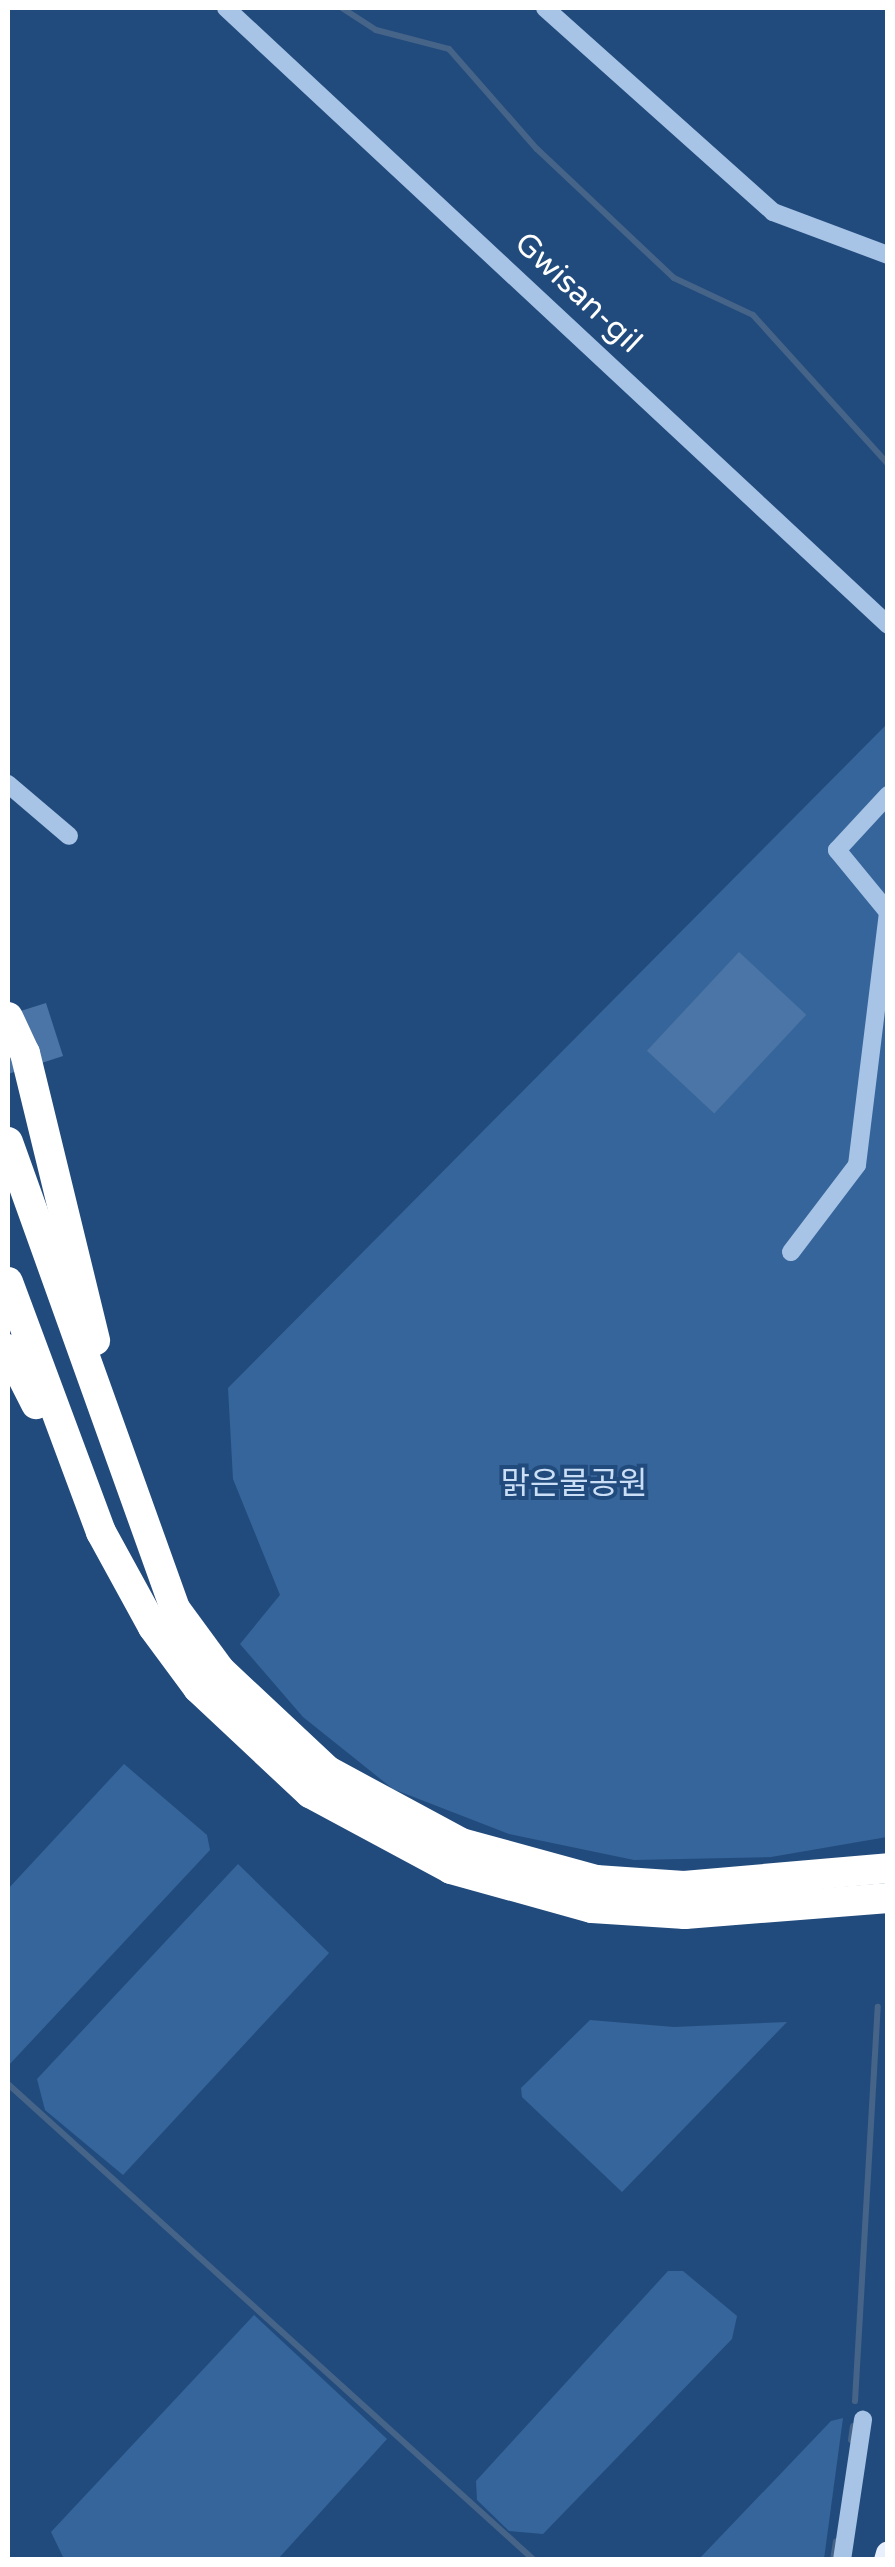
<!DOCTYPE html>
<meta charset="utf-8">
<style>
body{margin:0}
#map{position:relative;width:895px;height:2567px;overflow:hidden;background:#224b7d;font-family:"Varela Round","Noto Sans KR",sans-serif}
div>[style]{position:absolute}
.green>*{inset:0;background:#36659b}
.stream>*{height:6px;margin:-3px;padding:0 3px;transform-origin:3px;border-radius:3px;background:#466488}
.building>*{inset:0;background:#4b75a6;transform-origin:0 0}
.minor>*{height:18px;margin:-9px;padding:0 9px;transform-origin:9px;border-radius:9px;background:#a7c4e6}
.major>*{height:25px;margin:-12.5px;padding:0 12.5px;transform-origin:12.5px;border-radius:12.5px;background:#e8f0fd}
.highway>*{height:30px;margin:-15px;padding:0 15px;transform-origin:15px;border-radius:15px;background:#fff}
span{translate:-50% -50%;white-space:nowrap;text-align:center;line-height:1.15;-webkit-text-stroke:8px #224b7d;paint-order:stroke}
.street-label{font-size:32px;color:#fff}
.park-label{font-size:32px;color:#cadef5}
.frame{position:absolute;inset:0;border:10px solid #fff;pointer-events:none}
</style>
<div id="map">
<div class="green">
<div style="clip-path:polygon(887px 724px,887px 1837px,771px 1857px,634px 1860px,509px 1834px,393px 1789px,303px 1717px,240px 1644px,280px 1595px,233px 1479px,228px 1388px)"></div>
<div style="clip-path:polygon(124px 1764px,207px 1835px,210px 1850px,8px 2066px,8px 1889px)"></div>
<div style="clip-path:polygon(238px 1864px,329px 1953px,123px 2175px,45px 2110px,37px 2079px)"></div>
<div style="clip-path:polygon(590px 2020px,674px 2027px,787px 2022px,622px 2192px,522px 2097px,521px 2088px)"></div>
<div style="clip-path:polygon(668px 2271px,683px 2271px,737px 2316px,732px 2339px,543px 2534px,509px 2531px,477px 2500px,476px 2481px)"></div>
<div style="clip-path:polygon(254px 2315px,387px 2439px,278px 2559px,64px 2559px,51px 2532px)"></div>
<div style="clip-path:polygon(843px 2418px,824px 2559px,699px 2559px,831px 2421px)"></div>
</div>
<div class="stream">
<div style="left:342px;top:8px;width:40px;rotate:32.9deg"></div>
<div style="left:376px;top:30px;width:75px;rotate:14.6deg"></div>
<div style="left:449px;top:49px;width:133px;rotate:48.7deg"></div>
<div style="left:537px;top:149px;width:188px;rotate:43.3deg"></div>
<div style="left:674px;top:278px;width:87px;rotate:25.1deg"></div>
<div style="left:753px;top:315px;width:201px;rotate:47.8deg"></div>
<div style="left:8px;top:2084px;width:709px;rotate:42.14deg"></div>
<div style="left:855px;top:2401px;width:395px;rotate:-86.7deg"></div>
<div style="left:851px;top:2440px;width:14px;rotate:-82deg"></div>
<div style="left:833px;top:2560px;width:19px;rotate:-81deg"></div>
</div>
<div class="building">
<div style="left:739px;top:952px;width:92px;height:135px;rotate:43deg"></div>
<div style="clip-path:polygon(46px 1003px,63px 1056px,8px 1074px,8px 1015px)"></div>
</div>
<div class="minor">
<div style="left:226px;top:8px;width:905px;rotate:42.98deg"></div>
<div style="left:545px;top:8px;width:306px;rotate:41.8deg"></div>
<div style="left:773px;top:212px;width:123px;rotate:20.5deg"></div>
<div style="left:8px;top:784px;width:80px;rotate:40.4deg"></div>
<div style="left:888px;top:795px;width:75px;rotate:132.8deg"></div>
<div style="left:837px;top:850px;width:80px;rotate:50.6deg"></div>
<div style="left:791px;top:1252px;width:109px;rotate:-52.8deg"></div>
<div style="left:857px;top:1165px;width:254px;rotate:-83deg"></div>
<div style="left:842px;top:2560px;width:142px;rotate:-81.5deg"></div>
</div>
<div class="major">
<div style="left:886px;top:2560px;width:7px;rotate:-74deg"></div>
</div>
<div class="highway">
<div style="left:8px;top:1017px;width:40px;rotate:65deg"></div>
<div style="left:25px;top:1053px;width:296px;rotate:76.3deg"></div>
<div style="left:8px;top:1142px;width:497px;rotate:70.3deg"></div>
<div style="left:176px;top:1610px;width:74px;rotate:53.7deg"></div>
<div style="left:220px;top:1670px;width:148px;rotate:43.1deg"></div>
<div style="left:328px;top:1771px;width:151px;rotate:28.4deg"></div>
<div style="left:461px;top:1843px;width:140px;rotate:15.3deg"></div>
<div style="left:596px;top:1880px;width:88px;rotate:3.9deg"></div>
<div style="left:684px;top:1886px;width:205px;rotate:-5deg"></div>
<div style="left:8px;top:1282px;width:267px;rotate:69.6deg"></div>
<div style="left:101px;top:1532px;width:108px;rotate:61.3deg"></div>
<div style="left:153px;top:1627px;width:76px;rotate:53.6deg"></div>
<div style="left:198px;top:1688px;width:154px;rotate:43.2deg"></div>
<div style="left:310px;top:1793px;width:160px;rotate:28.3deg"></div>
<div style="left:451px;top:1869px;width:146px;rotate:15.5deg"></div>
<div style="left:592px;top:1908px;width:93px;rotate:3.7deg"></div>
<div style="left:685px;top:1914px;width:204px;rotate:-4.5deg"></div>
<div style="left:8px;top:1349px;width:62px;rotate:63deg"></div>
</div>
<div class="street-label">
<span style="left:578px;top:293px;rotate:43deg">Gwisan-gil</span>
</div>
<div class="park-label">
<span style="left:574px;top:1484px">맑은물공원</span>
</div>
<div class="frame"></div>
</div>
